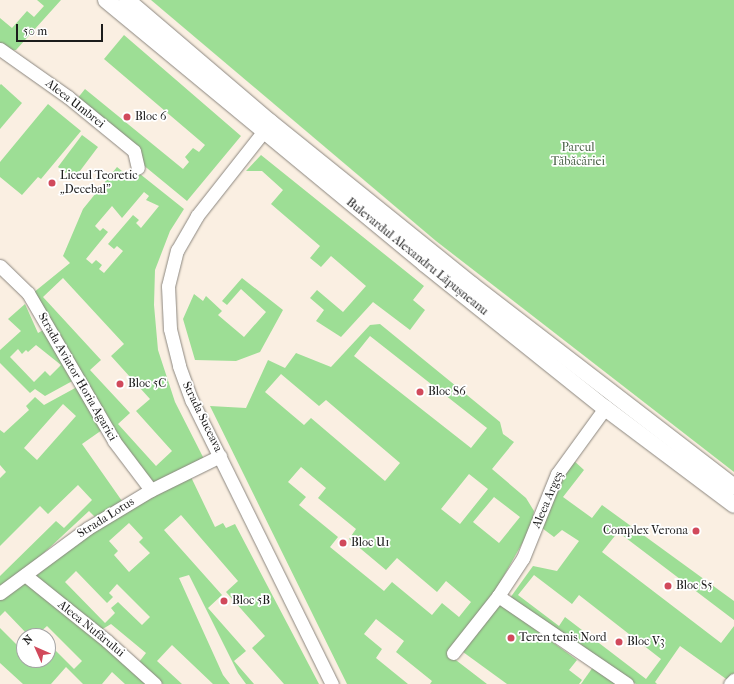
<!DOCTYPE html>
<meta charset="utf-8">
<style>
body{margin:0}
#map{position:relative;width:734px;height:684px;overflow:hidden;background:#faefe2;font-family:"IM FELL French Canon",serif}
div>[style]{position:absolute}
.green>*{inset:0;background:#9dde95;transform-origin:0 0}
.roads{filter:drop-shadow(0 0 1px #8b867f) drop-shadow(0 0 1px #8b867f)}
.minor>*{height:13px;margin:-6.5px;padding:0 6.5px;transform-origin:6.5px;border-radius:6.5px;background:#fff}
.major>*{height:16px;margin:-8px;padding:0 8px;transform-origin:8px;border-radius:8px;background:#fff}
.dots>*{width:11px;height:11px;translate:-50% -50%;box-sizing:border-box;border:2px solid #fff;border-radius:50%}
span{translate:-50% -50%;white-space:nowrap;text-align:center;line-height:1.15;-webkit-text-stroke:3.5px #fff;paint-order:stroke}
.street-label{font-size:12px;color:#1c1c1c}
.poi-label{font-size:12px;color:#1c1c1c}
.left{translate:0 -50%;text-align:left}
.right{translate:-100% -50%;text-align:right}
.park-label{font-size:12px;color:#496046}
.north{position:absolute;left:16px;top:628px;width:40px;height:40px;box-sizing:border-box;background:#fff;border:1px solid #a4a4a4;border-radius:50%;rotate:315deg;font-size:11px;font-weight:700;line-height:16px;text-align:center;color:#1c1c1c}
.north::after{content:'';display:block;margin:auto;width:14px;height:18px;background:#d1495b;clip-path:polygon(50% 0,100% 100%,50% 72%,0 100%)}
.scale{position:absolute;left:16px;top:24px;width:87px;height:18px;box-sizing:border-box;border:2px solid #1c1c1c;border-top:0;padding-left:5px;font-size:12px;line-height:14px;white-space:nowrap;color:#1c1c1c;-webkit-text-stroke:3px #fff;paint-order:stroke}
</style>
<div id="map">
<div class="green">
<div style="clip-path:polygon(37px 0,61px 0,16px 50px,5px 51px,0 46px,0 18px,12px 28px,27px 11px,34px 17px,44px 6px)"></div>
<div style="clip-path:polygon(151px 0,734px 0,734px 472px,436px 241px)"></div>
<div style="clip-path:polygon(124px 35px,241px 136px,187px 201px,142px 164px,77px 99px,85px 89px,183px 169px,189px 162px,185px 157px,193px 148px,199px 152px,205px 145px,104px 59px)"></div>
<div style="clip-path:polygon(1px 84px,22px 103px,0 129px,0 85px)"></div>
<div style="clip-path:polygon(48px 104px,81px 131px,41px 179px,38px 177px,22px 195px,0 177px,0 162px)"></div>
<div style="left:82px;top:135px;width:20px;height:40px;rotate:37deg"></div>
<div style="clip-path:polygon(261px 155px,424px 286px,413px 300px,425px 310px,410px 330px,373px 302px,341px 337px,316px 321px,324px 310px,310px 298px,317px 290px,343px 312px,366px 286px,331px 256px,321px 267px,310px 258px,320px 246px,271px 204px,283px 190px,262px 171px,246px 171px)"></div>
<div style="clip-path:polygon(evenodd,117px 167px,132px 179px,140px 174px,184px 209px,170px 231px,155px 270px,154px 305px,158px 350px,175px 402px,204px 459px,152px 486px,116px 437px,33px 293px,70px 263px,63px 256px,83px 209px,117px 167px,144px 192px,149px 196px,146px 200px,159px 206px,141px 228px,136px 223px,139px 220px,133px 215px,108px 244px,114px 249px,117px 246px,123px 251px,104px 273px,99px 269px,102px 265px,96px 260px,92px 264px,86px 259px,108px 232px,103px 228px,100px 231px,95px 226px,112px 206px,122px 218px,144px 192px,117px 167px,63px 278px,124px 344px,111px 356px,150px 399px,136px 411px,172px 451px,156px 466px,118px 424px,130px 413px,90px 370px,101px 360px,43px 297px,63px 278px)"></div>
<div style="clip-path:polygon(242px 278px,283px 310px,260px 352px,236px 361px,195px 360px,183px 319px,194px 294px,203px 301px,206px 296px,222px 311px,218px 315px,244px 337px,266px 312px,241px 289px,227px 305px,222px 301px)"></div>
<div style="clip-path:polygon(evenodd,25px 304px,38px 333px,45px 329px,76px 379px,45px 396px,35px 389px,30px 393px,0 363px,0 350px,21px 331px,8px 319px,25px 304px,36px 345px,61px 365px,50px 376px,45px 371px,34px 382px,10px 357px,18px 349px,22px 354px,26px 350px,28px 352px,36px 345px)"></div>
<div style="clip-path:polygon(evenodd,380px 324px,500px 422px,503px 434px,514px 442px,492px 469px,526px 498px,534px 511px,532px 526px,493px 595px,448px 654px,487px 684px,430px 684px,432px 681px,396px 652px,404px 641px,376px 619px,364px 634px,382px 649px,376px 658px,408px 684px,347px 684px,210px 406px,246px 408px,268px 360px,285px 368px,296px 353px,331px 367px,370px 325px,380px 324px,370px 336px,487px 428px,471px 448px,354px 356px,370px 336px,380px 324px,281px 374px,319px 406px,326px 400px,400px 463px,385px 481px,311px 418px,304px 425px,265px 392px,281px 374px,380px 324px,301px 467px,326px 488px,318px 498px,356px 529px,349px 539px,386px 570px,397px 558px,437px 592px,446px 581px,471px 602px,459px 617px,442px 603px,432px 615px,392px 582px,384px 591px,330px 547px,338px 537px,299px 505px,306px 497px,288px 482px,301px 467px,380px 324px,469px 474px,488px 489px,460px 524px,441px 509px,469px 474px,380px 324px,494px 497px,520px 517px,499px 543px,473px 522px,494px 497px)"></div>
<div style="clip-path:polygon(evenodd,77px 387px,102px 430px,82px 444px,122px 501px,95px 517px,89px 511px,33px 563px,0 588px,0 576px,56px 521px,64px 528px,92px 500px,78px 485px,48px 514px,40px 506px,0 546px,0 478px,6px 472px,0 465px,0 430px,4px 433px,29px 410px,26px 406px,35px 397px,44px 405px,77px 387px,63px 404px,76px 416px,37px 460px,24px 448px,63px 404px)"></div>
<div style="clip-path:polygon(evenodd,572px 459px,584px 470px,563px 497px,592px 518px,602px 505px,734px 601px,734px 620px,618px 532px,602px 552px,721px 643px,734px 626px,734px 673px,729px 681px,680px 646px,655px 682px,657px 684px,636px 684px,510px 598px,533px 566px,557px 571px,579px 541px,562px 530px,554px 537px,542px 528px,561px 475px,572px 459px,534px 575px,572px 604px,579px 595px,661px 659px,646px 679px,565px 617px,559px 626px,518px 595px,534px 575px)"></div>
<div style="clip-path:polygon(evenodd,191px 477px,215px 527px,223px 523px,226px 528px,235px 524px,319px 684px,284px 684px,252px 648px,265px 636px,226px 592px,238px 581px,181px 515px,164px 530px,222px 595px,208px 608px,246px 651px,234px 661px,254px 684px,246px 684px,238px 673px,189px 575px,179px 578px,223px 675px,230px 684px,213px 684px,172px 645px,157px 661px,182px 684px,163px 684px,139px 662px,146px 653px,111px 624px,101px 630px,36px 576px,92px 530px,191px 477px,129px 523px,143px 538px,139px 542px,150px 553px,129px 572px,114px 555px,118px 551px,109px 541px,129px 523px,191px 477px,76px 571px,107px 603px,113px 597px,109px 593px,117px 584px,150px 617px,142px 625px,118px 602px,111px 608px,115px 613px,105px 623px,65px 582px,76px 571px)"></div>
<div style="clip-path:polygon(26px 579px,150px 684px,125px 684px,112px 672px,102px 684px,83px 684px,66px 667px,51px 684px,23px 684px,0 663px,0 628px,24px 652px,24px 660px,32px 660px,35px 663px,39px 660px,48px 660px,49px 644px,74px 669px,82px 661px,47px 626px,38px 634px,39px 636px,29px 636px,5px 611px,0 616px,0 599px)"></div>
<div style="clip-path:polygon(499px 603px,577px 660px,569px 670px,582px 680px,579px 684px,507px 684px,463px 652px)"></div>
<div style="clip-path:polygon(593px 667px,616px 684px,581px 684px)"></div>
</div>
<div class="roads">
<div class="minor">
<div style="left:0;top:49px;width:83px;rotate:35.2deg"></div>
<div style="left:68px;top:97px;width:85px;rotate:39.3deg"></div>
<div style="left:134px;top:151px;width:17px;rotate:77deg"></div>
<div style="left:263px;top:132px;width:107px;rotate:128.2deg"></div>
<div style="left:197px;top:216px;width:39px;rotate:120deg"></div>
<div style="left:177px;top:250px;width:37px;rotate:104deg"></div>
<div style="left:168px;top:286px;width:43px;rotate:87.3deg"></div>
<div style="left:170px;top:329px;width:38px;rotate:76deg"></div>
<div style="left:179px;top:366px;width:37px;rotate:70deg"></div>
<div style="left:192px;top:401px;width:316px;rotate:63.7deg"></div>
<div style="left:0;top:266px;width:39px;rotate:44deg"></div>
<div style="left:28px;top:293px;width:171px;rotate:59.8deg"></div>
<div style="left:114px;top:441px;width:61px;rotate:52.9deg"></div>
<div style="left:25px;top:575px;width:105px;rotate:38.8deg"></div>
<div style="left:107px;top:641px;width:64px;rotate:41.9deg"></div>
<div style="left:0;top:593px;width:109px;rotate:-36.5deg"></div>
<div style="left:88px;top:528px;width:74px;rotate:-31.1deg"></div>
<div style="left:151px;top:490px;width:77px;rotate:-26.2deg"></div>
<div style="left:498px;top:596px;width:156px;rotate:34.3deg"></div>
<div style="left:453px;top:653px;width:73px;rotate:-51.7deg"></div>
<div style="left:498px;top:596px;width:45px;rotate:-56.7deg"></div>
<div style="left:523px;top:558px;width:91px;rotate:-68deg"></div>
<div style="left:557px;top:474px;width:82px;rotate:-54deg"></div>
<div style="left:730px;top:684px;width:6px;rotate:-45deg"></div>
</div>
<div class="major">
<div style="left:106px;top:0;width:414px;rotate:39.6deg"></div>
<div style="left:425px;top:264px;width:231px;rotate:38.7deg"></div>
<div style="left:605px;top:408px;width:161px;rotate:36.9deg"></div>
<div style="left:127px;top:0;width:188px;rotate:40.5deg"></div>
<div style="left:270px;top:122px;width:260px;rotate:38.9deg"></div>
<div style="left:472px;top:285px;width:331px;rotate:37.6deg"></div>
</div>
</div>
<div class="dots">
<div style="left:127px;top:117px;background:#d1495b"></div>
<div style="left:52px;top:183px;background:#d1495b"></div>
<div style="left:120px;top:384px;background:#d1495b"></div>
<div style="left:420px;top:392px;background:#d1495b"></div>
<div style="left:696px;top:531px;background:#d1495b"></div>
<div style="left:343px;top:543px;background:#d1495b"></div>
<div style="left:668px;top:586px;background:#d1495b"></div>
<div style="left:224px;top:601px;background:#d1495b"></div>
<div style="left:511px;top:638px;background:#d1495b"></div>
<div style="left:619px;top:642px;background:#d1495b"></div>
</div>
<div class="street-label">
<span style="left:75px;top:104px;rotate:38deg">Aleea Umbrei</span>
<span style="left:417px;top:257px;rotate:39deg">Bulevardul Alexandru Lăpușneanu</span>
<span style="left:77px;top:377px;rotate:60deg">Strada Aviator Horia Agarici</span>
<span style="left:202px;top:417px;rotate:64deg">Strada Suceava</span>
<span style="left:548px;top:500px;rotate:-67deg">Aleea Argeș</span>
<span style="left:106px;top:518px;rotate:-32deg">Strada Lotus</span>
<span style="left:91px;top:629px;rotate:39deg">Aleea Nufărului</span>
</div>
<div class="poi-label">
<span class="left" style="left:135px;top:117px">Bloc 6</span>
<span class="left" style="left:60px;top:183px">Liceul Teoretic<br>„Decebal”</span>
<span class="left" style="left:128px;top:384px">Bloc 5C</span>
<span class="left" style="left:428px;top:392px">Bloc S6</span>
<span class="right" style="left:688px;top:531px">Complex Verona</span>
<span class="left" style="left:351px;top:543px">Bloc U1</span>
<span class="left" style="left:676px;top:586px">Bloc S5</span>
<span class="left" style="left:232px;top:601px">Bloc 5B</span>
<span class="left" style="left:519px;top:638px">Teren tenis Nord</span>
<span class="left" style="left:627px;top:642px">Bloc V3</span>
</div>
<div class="park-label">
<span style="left:578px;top:155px">Parcul<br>Tăbăcăriei</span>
</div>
<div class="north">N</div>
<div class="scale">50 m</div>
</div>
